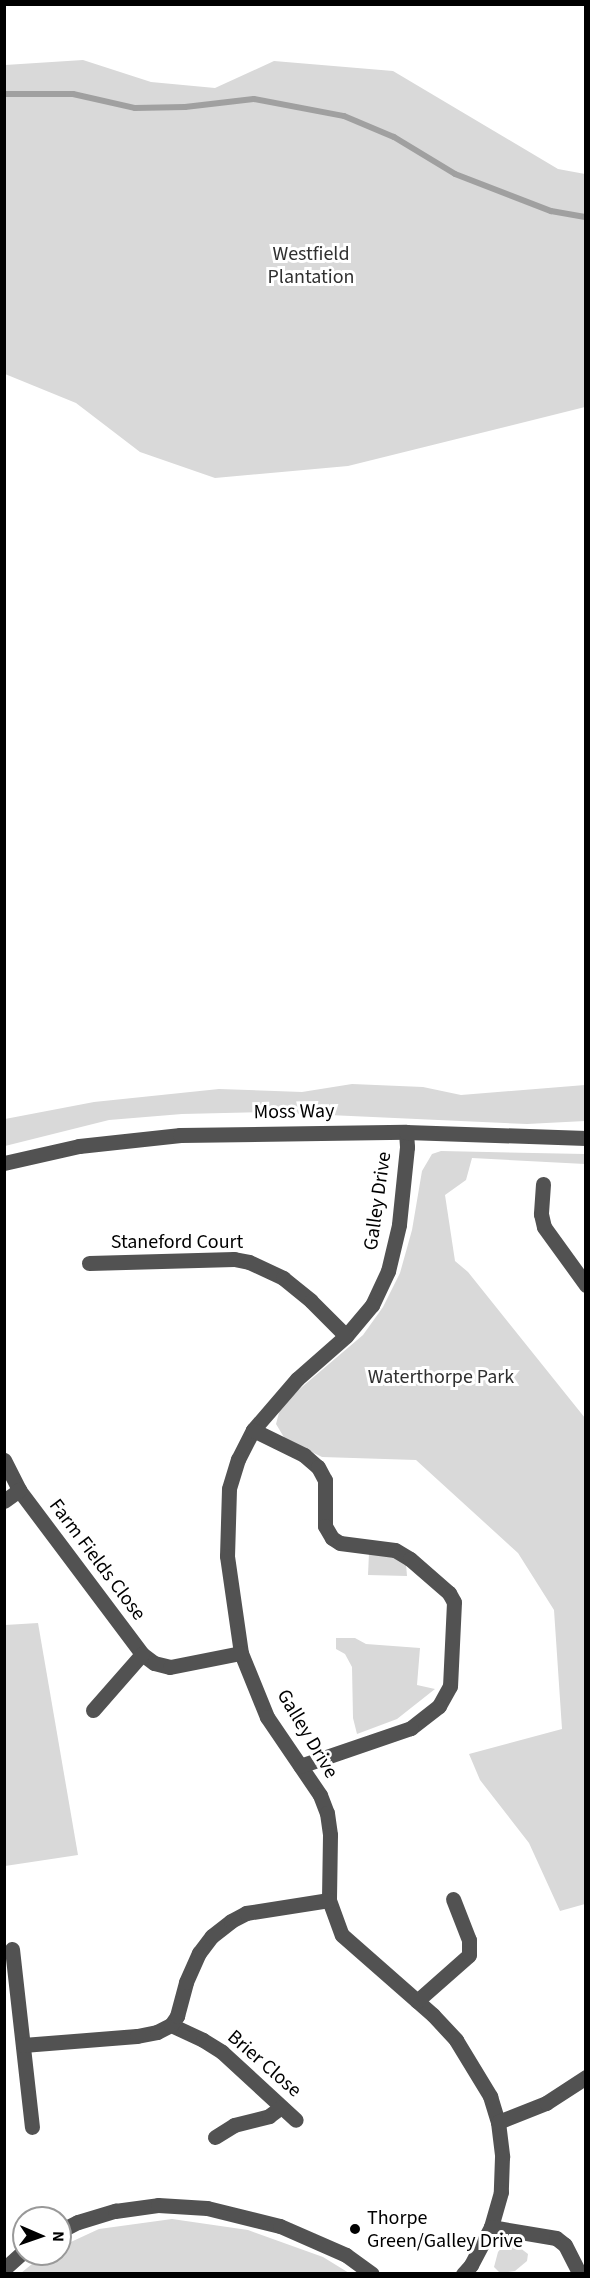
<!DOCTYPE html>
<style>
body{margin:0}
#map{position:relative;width:590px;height:2278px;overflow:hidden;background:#fff;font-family:"Source Sans 3",sans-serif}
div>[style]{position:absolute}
.green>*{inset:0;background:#d9d9d9}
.stream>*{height:6px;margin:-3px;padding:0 3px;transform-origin:3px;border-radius:3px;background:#a0a0a0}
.minor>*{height:15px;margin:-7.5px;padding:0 7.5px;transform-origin:7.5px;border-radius:7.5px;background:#525252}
.dots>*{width:16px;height:16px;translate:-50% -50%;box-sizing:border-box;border:3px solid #fff;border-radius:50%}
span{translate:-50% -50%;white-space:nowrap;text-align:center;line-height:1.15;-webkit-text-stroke:6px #fff;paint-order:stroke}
.park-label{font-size:20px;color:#303030}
.street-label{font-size:20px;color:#000}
.poi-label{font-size:20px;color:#000}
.left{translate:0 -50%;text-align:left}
.frame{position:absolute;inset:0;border:6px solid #000;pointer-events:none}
.north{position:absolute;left:12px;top:2206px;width:60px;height:60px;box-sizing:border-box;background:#fff;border:2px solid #999;border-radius:50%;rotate:92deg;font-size:16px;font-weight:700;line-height:24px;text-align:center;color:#000}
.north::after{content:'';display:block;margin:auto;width:21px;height:27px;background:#000;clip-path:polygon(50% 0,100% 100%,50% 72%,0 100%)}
</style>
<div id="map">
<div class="green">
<div style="clip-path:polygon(83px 60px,151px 82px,215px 88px,274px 61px,393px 71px,558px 169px,585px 174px,585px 407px,348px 466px,215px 478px,140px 452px,76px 403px,5px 374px,5px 65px)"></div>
<div style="clip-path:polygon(352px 1084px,423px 1087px,461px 1095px,585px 1085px,585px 1121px,527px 1124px,263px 1112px,182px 1114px,109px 1120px,5px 1146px,5px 1119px,94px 1102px,219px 1089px,302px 1092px)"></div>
<div style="clip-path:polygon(441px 1151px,585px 1154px,585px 1164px,472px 1158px,466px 1180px,445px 1195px,455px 1261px,468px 1272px,585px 1418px,585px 1904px,560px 1911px,529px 1843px,480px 1780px,469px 1754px,562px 1729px,554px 1610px,518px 1553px,416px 1460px,322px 1457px,285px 1439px,276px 1424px,280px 1409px,289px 1398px,363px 1335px,383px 1307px,400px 1273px,412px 1230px,422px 1171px,432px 1154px)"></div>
<div style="clip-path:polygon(369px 1553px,394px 1556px,406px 1564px,407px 1576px,368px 1575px)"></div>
<div style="clip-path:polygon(38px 1623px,78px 1855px,5px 1866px,5px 1625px)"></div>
<div style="clip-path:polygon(336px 1638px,355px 1638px,366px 1644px,420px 1648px,417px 1685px,435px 1689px,397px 1719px,357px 1734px,353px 1718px,352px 1667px,345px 1654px,336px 1649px)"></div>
<div style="clip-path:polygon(172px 2219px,248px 2230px,323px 2257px,349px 2273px,21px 2273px,43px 2255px,60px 2254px,60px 2247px,99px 2229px)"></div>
<div style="clip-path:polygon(511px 2241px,528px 2254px,527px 2261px,515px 2271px,500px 2273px,494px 2267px,498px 2252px,506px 2242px)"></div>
</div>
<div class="stream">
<div style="left:4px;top:94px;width:69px"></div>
<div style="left:73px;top:94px;width:64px;rotate:12.7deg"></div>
<div style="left:135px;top:108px;width:50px;rotate:-1.1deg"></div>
<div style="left:185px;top:107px;width:69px;rotate:-6.6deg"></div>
<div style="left:254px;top:99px;width:92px;rotate:10.7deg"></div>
<div style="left:344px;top:116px;width:54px;rotate:22.8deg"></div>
<div style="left:394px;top:137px;width:71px;rotate:31.2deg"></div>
<div style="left:455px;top:174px;width:103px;rotate:21.1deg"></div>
<div style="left:551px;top:211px;width:36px;rotate:10deg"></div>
</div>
<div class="minor">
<div style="left:406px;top:1132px;width:15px;rotate:86deg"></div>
<div style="left:407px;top:1147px;width:78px;rotate:95.9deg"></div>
<div style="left:399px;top:1225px;width:47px;rotate:103.4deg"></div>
<div style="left:388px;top:1271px;width:38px;rotate:115deg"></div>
<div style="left:372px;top:1305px;width:40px;rotate:130deg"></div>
<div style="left:346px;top:1336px;width:65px;rotate:138.7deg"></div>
<div style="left:297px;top:1379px;width:67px;rotate:130.8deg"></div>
<div style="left:253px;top:1430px;width:33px;rotate:117deg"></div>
<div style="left:238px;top:1459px;width:31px;rotate:107deg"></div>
<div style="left:229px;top:1489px;width:67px;rotate:91.7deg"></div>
<div style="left:227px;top:1556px;width:98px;rotate:81.8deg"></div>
<div style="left:241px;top:1653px;width:69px;rotate:67.9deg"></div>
<div style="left:267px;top:1717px;width:94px;rotate:55.8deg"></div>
<div style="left:320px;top:1795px;width:19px;rotate:69deg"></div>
<div style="left:327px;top:1813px;width:22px;rotate:82deg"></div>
<div style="left:330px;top:1835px;width:65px;rotate:90.9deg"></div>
<div style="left:329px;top:1900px;width:37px;rotate:70deg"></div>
<div style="left:342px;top:1935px;width:121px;rotate:41.3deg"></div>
<div style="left:433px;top:2015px;width:34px;rotate:47deg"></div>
<div style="left:456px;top:2040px;width:66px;rotate:58.7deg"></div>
<div style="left:490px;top:2096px;width:27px;rotate:73deg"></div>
<div style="left:498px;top:2122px;width:35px;rotate:83deg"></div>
<div style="left:502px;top:2157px;width:35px;rotate:92deg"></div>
<div style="left:501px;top:2192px;width:36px;rotate:106deg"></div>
<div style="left:491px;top:2227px;width:43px;rotate:117.8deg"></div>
<div style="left:471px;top:2265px;width:12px;rotate:132deg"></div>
<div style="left:4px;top:1163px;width:77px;rotate:-12.8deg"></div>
<div style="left:79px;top:1146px;width:102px;rotate:-6.2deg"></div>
<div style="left:180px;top:1135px;width:226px;rotate:-0.8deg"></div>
<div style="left:406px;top:1132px;width:180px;rotate:1.9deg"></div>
<div style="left:543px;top:1184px;width:30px;rotate:94deg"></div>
<div style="left:541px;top:1214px;width:13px;rotate:77deg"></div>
<div style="left:544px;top:1227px;width:72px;rotate:54.1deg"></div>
<div style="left:89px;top:1263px;width:145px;rotate:-1.6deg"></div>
<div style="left:234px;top:1259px;width:15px;rotate:11deg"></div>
<div style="left:249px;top:1262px;width:38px;rotate:25deg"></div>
<div style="left:283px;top:1278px;width:36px;rotate:39deg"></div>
<div style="left:311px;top:1301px;width:49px;rotate:45deg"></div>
<div style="left:253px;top:1430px;width:57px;rotate:26.1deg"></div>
<div style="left:304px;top:1455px;width:18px;rotate:41deg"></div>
<div style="left:318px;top:1467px;width:15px;rotate:62deg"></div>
<div style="left:325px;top:1480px;width:46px;rotate:90deg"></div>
<div style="left:325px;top:1526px;width:14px;rotate:60deg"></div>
<div style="left:332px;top:1538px;width:9px;rotate:32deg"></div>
<div style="left:340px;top:1543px;width:55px;rotate:7.3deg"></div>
<div style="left:395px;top:1550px;width:17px;rotate:31deg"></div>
<div style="left:410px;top:1559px;width:52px;rotate:41.1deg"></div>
<div style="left:449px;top:1593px;width:10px;rotate:61deg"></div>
<div style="left:454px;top:1602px;width:84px;rotate:92.7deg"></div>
<div style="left:450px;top:1686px;width:23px;rotate:119deg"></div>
<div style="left:439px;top:1706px;width:36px;rotate:142deg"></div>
<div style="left:411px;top:1728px;width:117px;rotate:161.1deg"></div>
<div style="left:4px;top:1460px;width:34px;rotate:63deg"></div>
<div style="left:19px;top:1490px;width:205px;rotate:53.1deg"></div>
<div style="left:142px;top:1654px;width:15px;rotate:37deg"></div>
<div style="left:154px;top:1663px;width:16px;rotate:14deg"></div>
<div style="left:170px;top:1667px;width:72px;rotate:-11.2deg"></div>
<div style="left:4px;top:1501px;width:19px;rotate:-36deg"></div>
<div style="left:93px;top:1710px;width:74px;rotate:-48.8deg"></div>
<div style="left:12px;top:1949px;width:179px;rotate:83.6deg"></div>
<div style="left:417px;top:2001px;width:69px;rotate:-41.5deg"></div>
<div style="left:469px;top:1955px;width:15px;rotate:-90deg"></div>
<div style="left:469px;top:1940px;width:44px;rotate:-111.3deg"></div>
<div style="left:171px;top:2025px;width:35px;rotate:25deg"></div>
<div style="left:203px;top:2040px;width:22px;rotate:32deg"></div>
<div style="left:222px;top:2052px;width:100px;rotate:42.6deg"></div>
<div style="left:23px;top:2045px;width:114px;rotate:-4.5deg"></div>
<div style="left:137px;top:2036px;width:20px;rotate:-11deg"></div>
<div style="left:157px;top:2032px;width:16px;rotate:-27deg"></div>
<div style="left:171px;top:2025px;width:11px;rotate:-56deg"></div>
<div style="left:177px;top:2016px;width:35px;rotate:-75deg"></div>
<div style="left:186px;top:1982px;width:32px;rotate:-66deg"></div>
<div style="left:199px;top:1953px;width:21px;rotate:-53deg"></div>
<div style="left:212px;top:1936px;width:24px;rotate:-38deg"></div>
<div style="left:231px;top:1921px;width:17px;rotate:-28deg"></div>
<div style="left:246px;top:1913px;width:84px;rotate:-8.9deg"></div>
<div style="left:498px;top:2122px;width:52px;rotate:-21.6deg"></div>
<div style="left:546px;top:2103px;width:48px;rotate:-33deg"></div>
<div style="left:215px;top:2137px;width:22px;rotate:-32deg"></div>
<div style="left:234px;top:2125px;width:36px;rotate:-14deg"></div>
<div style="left:269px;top:2116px;width:15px;rotate:-37deg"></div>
<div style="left:491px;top:2227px;width:66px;rotate:9.6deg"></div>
<div style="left:556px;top:2238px;width:11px;rotate:38deg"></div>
<div style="left:565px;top:2245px;width:33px;rotate:63deg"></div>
<div style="left:60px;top:2231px;width:20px;rotate:-27deg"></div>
<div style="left:78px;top:2222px;width:39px;rotate:-17deg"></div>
<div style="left:115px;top:2211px;width:43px;rotate:-7.9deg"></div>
<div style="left:158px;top:2205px;width:49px;rotate:3.5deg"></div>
<div style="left:207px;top:2208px;width:75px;rotate:13.9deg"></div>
<div style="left:280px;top:2226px;width:72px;rotate:23.7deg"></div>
<div style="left:346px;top:2255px;width:32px;rotate:36deg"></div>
<div style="left:4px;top:2269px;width:27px;rotate:-42deg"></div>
</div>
<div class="dots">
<div style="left:355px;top:2229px;background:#000"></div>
</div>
<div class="park-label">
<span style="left:311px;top:266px">Westfield<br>Plantation</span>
<span style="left:441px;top:1377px">Waterthorpe Park</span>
</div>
<div class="street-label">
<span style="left:294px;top:1112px;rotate:-1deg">Moss Way</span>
<span style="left:378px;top:1201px;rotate:-82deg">Galley Drive</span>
<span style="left:177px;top:1242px">Staneford Court</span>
<span style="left:97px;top:1560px;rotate:53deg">Farm Fields Close</span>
<span style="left:307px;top:1734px;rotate:59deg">Galley Drive</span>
<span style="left:264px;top:2064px;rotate:41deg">Brier Close</span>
</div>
<div class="poi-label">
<span class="left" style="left:367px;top:2230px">Thorpe<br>Green/Galley Drive</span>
</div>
<div class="frame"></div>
<div class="north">N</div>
</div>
